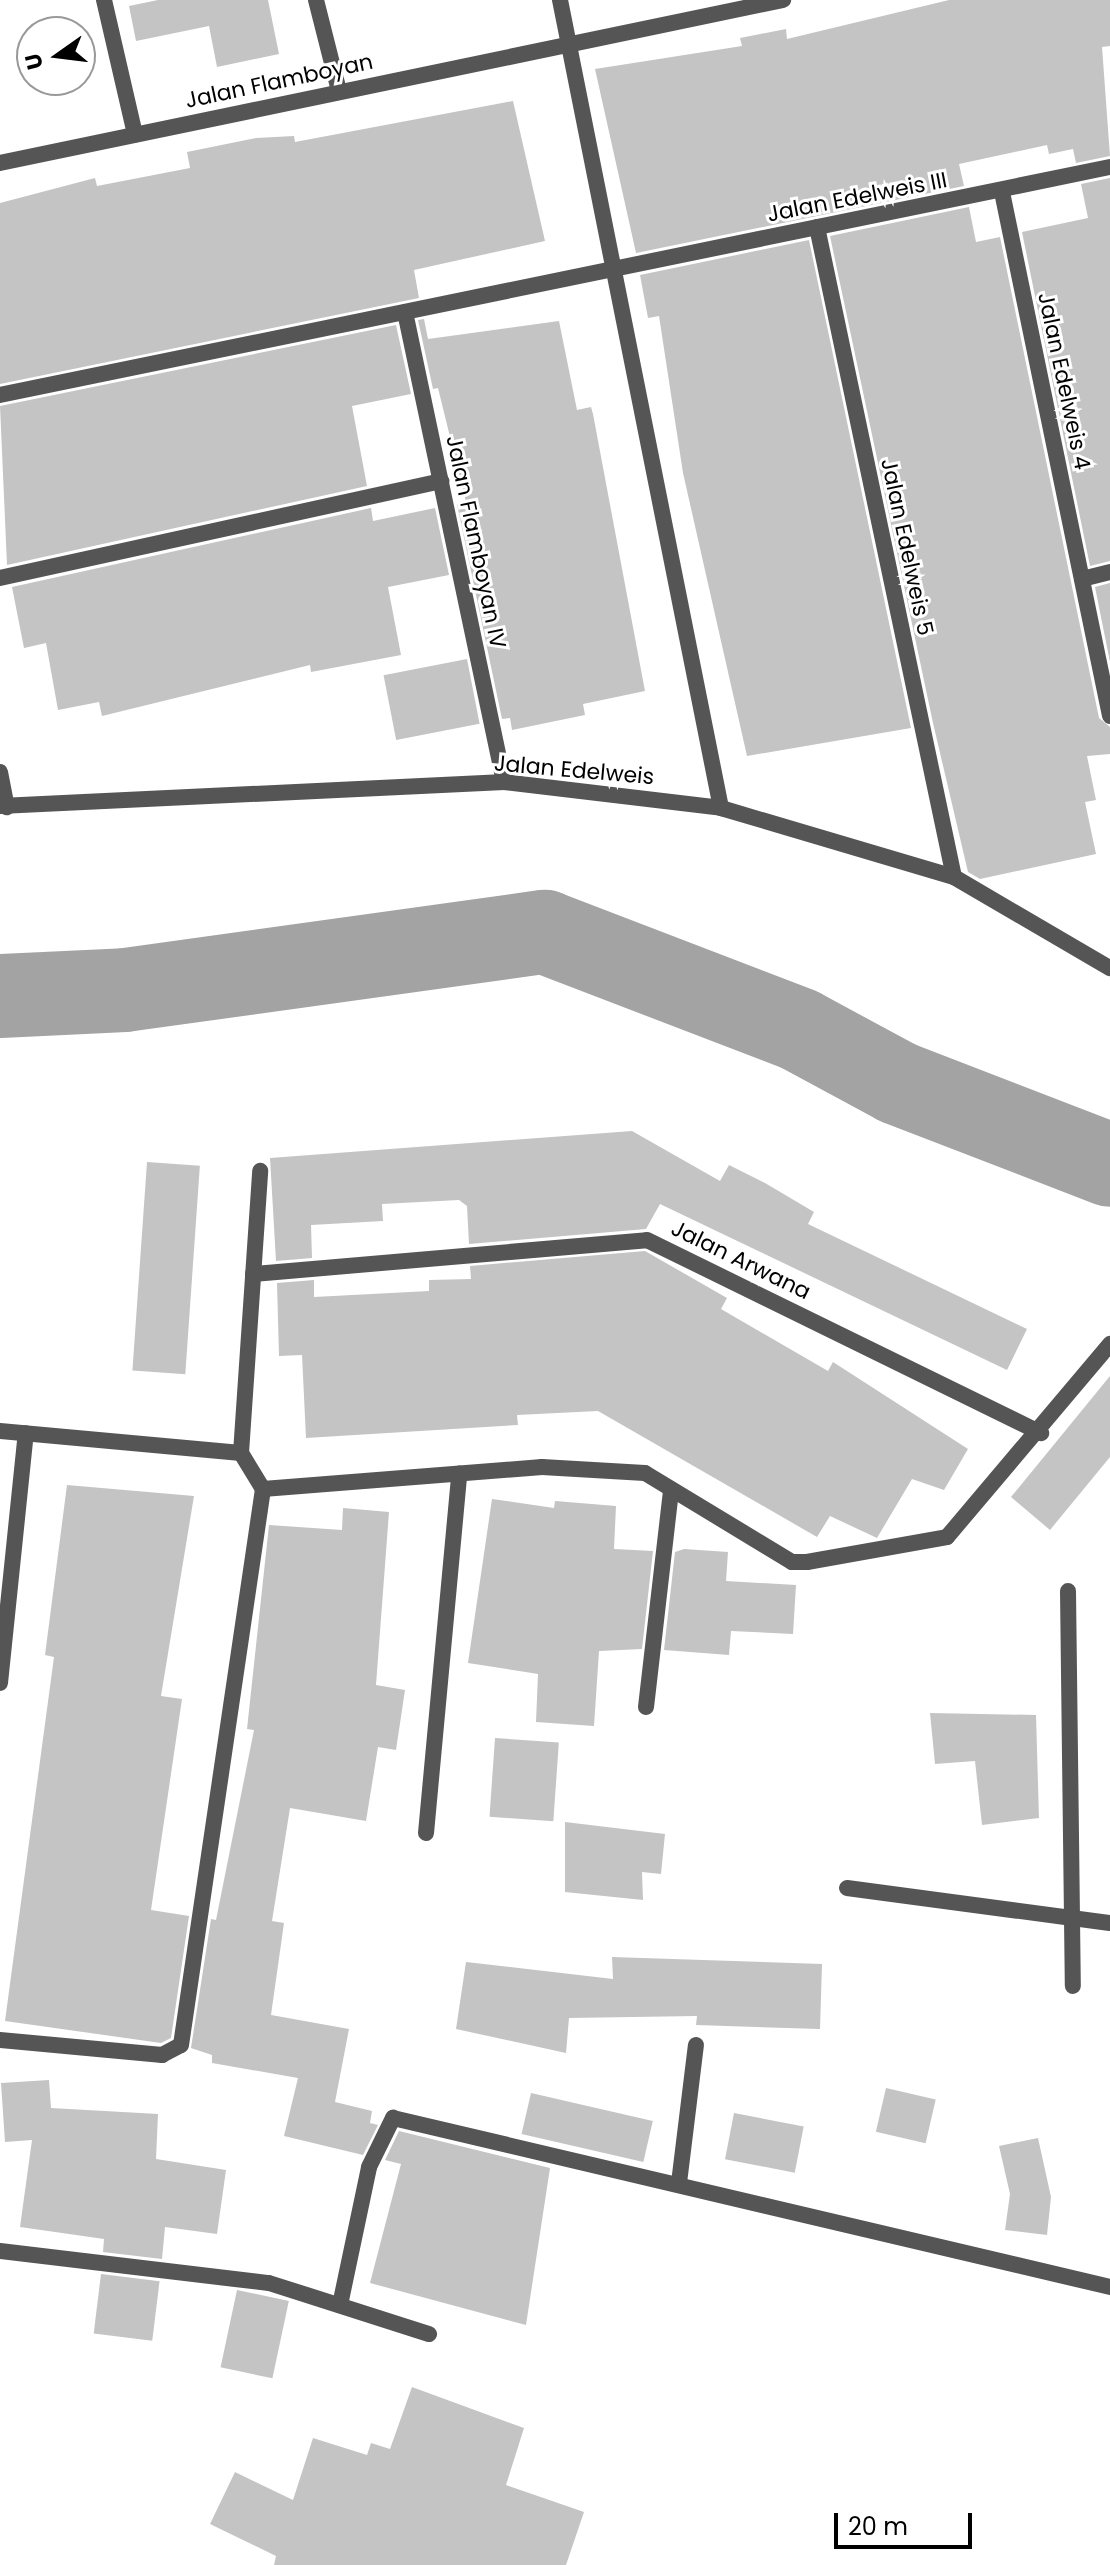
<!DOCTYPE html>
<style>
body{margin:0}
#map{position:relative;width:1110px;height:2565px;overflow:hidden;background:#fff;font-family:Poppins,sans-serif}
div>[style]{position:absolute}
.river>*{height:84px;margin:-42px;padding:0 42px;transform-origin:42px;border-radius:42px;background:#a3a3a3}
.building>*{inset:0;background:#c4c4c4;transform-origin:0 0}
.minor>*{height:16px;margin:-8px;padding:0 8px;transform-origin:8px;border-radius:8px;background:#555}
span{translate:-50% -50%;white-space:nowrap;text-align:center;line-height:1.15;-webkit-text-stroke:6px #fff;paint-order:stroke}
.street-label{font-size:22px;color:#000}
.north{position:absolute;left:16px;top:16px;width:80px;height:80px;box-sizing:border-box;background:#fff;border:2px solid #999;border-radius:50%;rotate:256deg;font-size:22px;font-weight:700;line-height:32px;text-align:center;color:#000}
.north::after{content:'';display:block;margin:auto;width:28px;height:36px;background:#000;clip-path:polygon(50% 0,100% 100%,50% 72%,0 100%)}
.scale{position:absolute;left:834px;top:2513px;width:138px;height:36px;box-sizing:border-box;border:4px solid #000;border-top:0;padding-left:10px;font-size:24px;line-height:28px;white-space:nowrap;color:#000;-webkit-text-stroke:6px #fff;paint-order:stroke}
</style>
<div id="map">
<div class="river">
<div style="left:0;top:996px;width:125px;rotate:-2.7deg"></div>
<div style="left:125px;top:990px;width:424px;rotate:-7.9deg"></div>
<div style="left:545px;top:932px;width:273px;rotate:21deg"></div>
<div style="left:800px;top:1030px;width:111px;rotate:28.4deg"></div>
<div style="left:898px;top:1083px;width:227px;rotate:21.1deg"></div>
</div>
<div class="building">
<div style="clip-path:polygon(158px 0,268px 0,279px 54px,217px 67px,209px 26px,136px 41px,129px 6px)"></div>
<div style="clip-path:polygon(949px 0,1110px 0,1110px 46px,1102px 47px,1110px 156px,1076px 163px,1073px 149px,1049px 154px,1047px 145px,959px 164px,964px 186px,636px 253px,595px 69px,742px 46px,740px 38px,786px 29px,787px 39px)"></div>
<div style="clip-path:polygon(513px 101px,545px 241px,414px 270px,419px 298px,0 384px,0 203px,95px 178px,97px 186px,190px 168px,187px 152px,256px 138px,294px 136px,295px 142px)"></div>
<div style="clip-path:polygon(1110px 178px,1110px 561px,1090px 566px,1022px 232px,1088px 218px,1081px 184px)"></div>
<div style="clip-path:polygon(969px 207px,976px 242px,1000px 237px,1099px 718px,1110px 727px,1110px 754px,1087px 756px,1096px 800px,1085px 802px,1096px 854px,980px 879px,968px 872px,933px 723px,830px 236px)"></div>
<div style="clip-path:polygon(809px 240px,911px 728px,747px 756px,683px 473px,659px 316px,648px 318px,640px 275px)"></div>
<div style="clip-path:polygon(424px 319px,428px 339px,559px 321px,577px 410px,591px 407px,593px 414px,645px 691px,583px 704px,585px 715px,512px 730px,510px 718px,502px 719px,457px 504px,466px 502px,438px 388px,433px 389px,418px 320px)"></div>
<div style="clip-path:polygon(396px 325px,411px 394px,352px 406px,367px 486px,7px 565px,0 406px)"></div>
<div style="clip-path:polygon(371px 508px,373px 521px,435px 508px,449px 575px,388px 587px,401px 655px,311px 672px,310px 665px,102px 716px,99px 702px,58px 710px,46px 643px,24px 648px,12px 587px)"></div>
<div style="clip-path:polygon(1110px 583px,1110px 662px,1095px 587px)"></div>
<div style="left:467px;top:659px;width:66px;height:85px;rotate:79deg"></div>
<div style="clip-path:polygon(632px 1131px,720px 1181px,729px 1165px,765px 1183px,814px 1212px,808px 1224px,1027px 1329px,1007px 1370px,660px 1204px,646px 1229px,469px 1244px,467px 1206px,459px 1200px,382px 1204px,383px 1221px,311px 1225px,312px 1258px,276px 1261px,270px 1158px)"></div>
<div style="left:147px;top:1162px;width:53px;height:209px;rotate:4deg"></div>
<div style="clip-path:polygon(645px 1251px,727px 1298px,721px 1309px,828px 1371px,833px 1362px,968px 1449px,944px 1490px,912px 1479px,877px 1538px,830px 1516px,817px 1537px,598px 1411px,517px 1415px,518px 1425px,306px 1438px,302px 1355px,279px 1356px,277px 1283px,314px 1280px,314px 1297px,429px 1291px,429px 1280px,471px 1279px,470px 1266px)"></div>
<div style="clip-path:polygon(1110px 1376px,1110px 1457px,1050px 1530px,1011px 1497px)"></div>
<div style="clip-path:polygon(67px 1485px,194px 1496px,161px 1696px,182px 1699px,151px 1910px,189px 1916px,171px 2038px,161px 2043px,5px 2021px,54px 1657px,45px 1655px)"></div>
<div style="clip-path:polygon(492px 1499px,554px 1508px,555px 1501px,616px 1506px,614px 1549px,653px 1551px,642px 1649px,599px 1651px,594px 1726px,536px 1722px,538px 1674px,468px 1663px)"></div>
<div style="clip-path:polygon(343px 1508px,389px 1512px,376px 1685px,405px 1690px,396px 1750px,378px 1747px,366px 1821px,290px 1808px,272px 1921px,284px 1923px,271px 2015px,349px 2029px,335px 2102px,372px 2111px,370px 2123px,378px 2125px,363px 2155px,284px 2136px,298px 2078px,212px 2063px,212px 2055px,191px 2048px,211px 1919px,216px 1920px,254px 1730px,247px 1729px,269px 1525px,342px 1530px)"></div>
<div style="clip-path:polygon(684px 1549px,728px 1552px,726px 1581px,796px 1585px,793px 1634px,731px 1631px,729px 1655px,664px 1650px,675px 1552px)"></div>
<div style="clip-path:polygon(930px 1713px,1036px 1715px,1039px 1818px,982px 1825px,975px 1761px,935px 1764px)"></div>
<div style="left:495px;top:1738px;width:64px;height:79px;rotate:4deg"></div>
<div style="clip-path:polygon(565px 1822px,665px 1834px,661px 1874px,642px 1872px,643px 1900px,565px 1892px)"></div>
<div style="clip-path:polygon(612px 1957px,822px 1964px,820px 2029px,696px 2025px,697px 2016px,569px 2018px,566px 2053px,456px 2029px,466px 1962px,613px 1979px)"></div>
<div style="clip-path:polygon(49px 2080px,51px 2108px,158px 2114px,156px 2159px,226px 2170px,217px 2234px,165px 2227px,162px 2259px,103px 2252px,104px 2239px,20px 2227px,32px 2140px,5px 2142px,1px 2083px)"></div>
<div style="left:886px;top:2088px;width:51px;height:45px;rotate:13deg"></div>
<div style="left:531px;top:2093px;width:125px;height:42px;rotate:13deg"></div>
<div style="left:734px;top:2113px;width:71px;height:47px;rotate:11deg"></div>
<div style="clip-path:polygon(399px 2131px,550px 2168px,526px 2325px,370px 2283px,401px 2164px,385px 2160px)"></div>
<div style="clip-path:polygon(1038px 2138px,1051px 2197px,1047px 2235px,1005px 2230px,1010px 2194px,999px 2146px)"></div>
<div style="left:101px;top:2274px;width:59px;height:60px;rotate:7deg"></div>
<div style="left:237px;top:2290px;width:53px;height:79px;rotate:12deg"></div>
<div style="clip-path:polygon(412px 2387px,524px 2428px,506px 2485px,584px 2512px,566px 2565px,274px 2565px,276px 2556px,210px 2524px,235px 2472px,293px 2500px,313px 2438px,367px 2455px,371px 2443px,390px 2449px)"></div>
</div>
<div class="minor">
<div style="left:104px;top:0;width:138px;rotate:77deg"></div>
<div style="left:316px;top:0;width:94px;rotate:75.8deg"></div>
<div style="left:560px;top:0;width:824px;rotate:78.73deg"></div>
<div style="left:0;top:163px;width:800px;rotate:-11.76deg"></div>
<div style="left:1002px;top:192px;width:535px;rotate:78.35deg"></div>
<div style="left:817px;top:227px;width:664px;rotate:78.1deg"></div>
<div style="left:405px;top:312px;width:480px;rotate:78.1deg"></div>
<div style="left:0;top:395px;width:1133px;rotate:-11.61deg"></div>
<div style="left:0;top:578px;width:452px;rotate:-12.4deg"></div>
<div style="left:1082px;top:579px;width:29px;rotate:-14deg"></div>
<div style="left:0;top:772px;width:36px;rotate:79deg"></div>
<div style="left:0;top:806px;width:505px;rotate:-2.73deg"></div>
<div style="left:504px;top:782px;width:219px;rotate:6.8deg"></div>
<div style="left:721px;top:808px;width:243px;rotate:16.5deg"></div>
<div style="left:954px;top:877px;width:181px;rotate:30.3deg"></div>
<div style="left:253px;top:1274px;width:395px;rotate:-4.9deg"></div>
<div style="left:647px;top:1240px;width:439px;rotate:26.1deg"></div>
<div style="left:0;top:1431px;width:242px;rotate:5.2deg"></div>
<div style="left:241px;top:1453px;width:42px;rotate:58.6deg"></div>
<div style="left:263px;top:1489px;width:280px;rotate:-4.5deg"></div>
<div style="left:542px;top:1467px;width:103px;rotate:3.3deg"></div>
<div style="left:645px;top:1473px;width:172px;rotate:31.2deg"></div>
<div style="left:792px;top:1562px;width:15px"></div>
<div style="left:807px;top:1562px;width:142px;rotate:-10.1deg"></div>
<div style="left:947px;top:1537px;width:253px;rotate:-49.8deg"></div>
<div style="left:241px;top:1453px;width:283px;rotate:-86.1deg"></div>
<div style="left:1068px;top:1591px;width:395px;rotate:89.3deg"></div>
<div style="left:0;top:1683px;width:251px;rotate:-84.1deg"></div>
<div style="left:646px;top:1707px;width:218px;rotate:-83.4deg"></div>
<div style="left:426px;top:1833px;width:361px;rotate:-84.7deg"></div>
<div style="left:847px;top:1888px;width:265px;rotate:7.6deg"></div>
<div style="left:0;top:2040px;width:163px;rotate:5.3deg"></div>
<div style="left:162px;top:2055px;width:21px;rotate:-28deg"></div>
<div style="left:181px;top:2045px;width:562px;rotate:-81.61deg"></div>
<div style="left:679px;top:2183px;width:139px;rotate:-83deg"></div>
<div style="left:0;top:2251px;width:271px;rotate:6.8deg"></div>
<div style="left:269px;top:2283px;width:168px;rotate:17.7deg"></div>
<div style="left:340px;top:2305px;width:141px;rotate:-78.1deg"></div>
<div style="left:369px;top:2167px;width:55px;rotate:-63.9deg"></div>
<div style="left:393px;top:2118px;width:737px;rotate:13.26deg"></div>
</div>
<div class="street-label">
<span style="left:279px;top:81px;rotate:-12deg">Jalan Flamboyan</span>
<span style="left:857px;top:197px;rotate:-11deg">Jalan Edelweis III</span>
<span style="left:1064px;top:381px;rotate:78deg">Jalan Edelweis 4</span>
<span style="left:476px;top:542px;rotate:78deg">Jalan Flamboyan IV</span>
<span style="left:907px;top:547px;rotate:78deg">Jalan Edelweis 5</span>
<span style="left:574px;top:770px;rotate:5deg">Jalan Edelweis</span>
<span style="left:741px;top:1260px;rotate:26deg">Jalan Arwana</span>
</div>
<div class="north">U</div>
<div class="scale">20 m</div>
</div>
